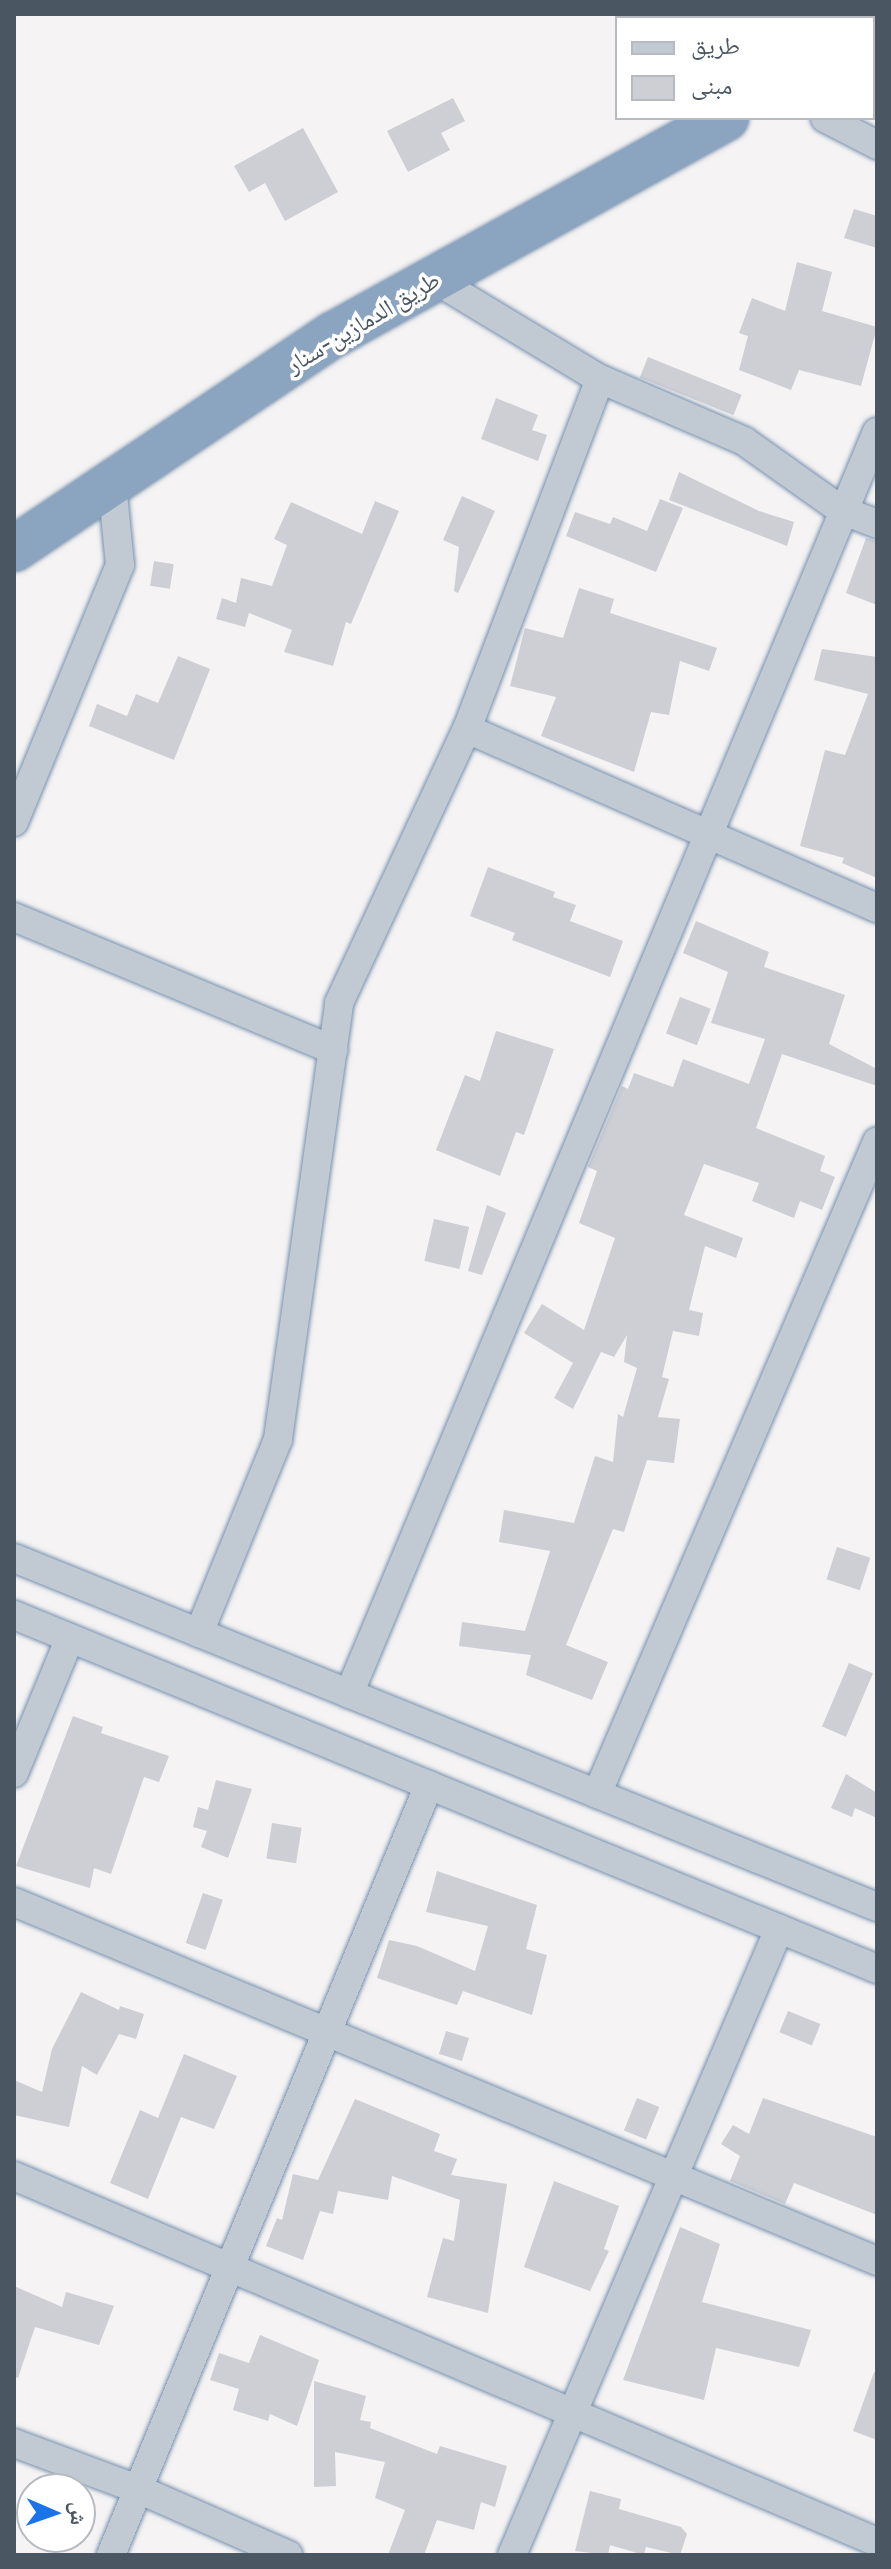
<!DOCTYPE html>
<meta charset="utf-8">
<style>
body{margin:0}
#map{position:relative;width:891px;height:2569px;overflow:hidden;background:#f5f3f3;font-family:Cabin,"Noto Naskh Arabic",sans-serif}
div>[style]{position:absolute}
.building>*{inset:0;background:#cdcfd5;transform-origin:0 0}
.roads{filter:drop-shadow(0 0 2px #7690ad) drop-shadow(0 0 2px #7690ad)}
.street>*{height:28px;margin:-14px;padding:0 14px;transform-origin:14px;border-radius:14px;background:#c1cad2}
.highway>*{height:44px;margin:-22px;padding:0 22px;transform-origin:22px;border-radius:22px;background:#8ba5c1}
span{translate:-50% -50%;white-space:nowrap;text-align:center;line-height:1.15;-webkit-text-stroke:7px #fff;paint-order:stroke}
.street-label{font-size:24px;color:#4a5661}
.frame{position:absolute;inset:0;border:16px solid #4a5661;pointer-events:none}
.legend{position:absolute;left:615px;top:16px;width:260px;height:104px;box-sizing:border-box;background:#fff;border:2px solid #b7bbc0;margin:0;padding:10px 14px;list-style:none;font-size:24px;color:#4a5661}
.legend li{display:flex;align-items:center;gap:16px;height:40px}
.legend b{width:40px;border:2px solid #b7bbc0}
.north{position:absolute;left:16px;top:2473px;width:80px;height:80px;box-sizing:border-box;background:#fff;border:2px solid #b7bbc0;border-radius:50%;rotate:92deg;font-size:22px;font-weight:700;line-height:32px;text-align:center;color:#4a5661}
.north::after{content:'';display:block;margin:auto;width:28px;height:36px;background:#1a73e8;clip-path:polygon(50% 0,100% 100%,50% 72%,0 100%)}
</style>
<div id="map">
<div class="building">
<div style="clip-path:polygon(453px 98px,465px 121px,441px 133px,450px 150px,408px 172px,387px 131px)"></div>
<div style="clip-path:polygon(303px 128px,338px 192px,285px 221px,265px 183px,249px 192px,234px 166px)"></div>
<div style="clip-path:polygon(854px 209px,877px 216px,877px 248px,844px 238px)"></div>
<div style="clip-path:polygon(797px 262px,832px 272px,822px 311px,877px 327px,861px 386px,799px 370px,791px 390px,739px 370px,748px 336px,739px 333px,752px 298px,785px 311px)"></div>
<div style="left:648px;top:357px;width:101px;height:22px;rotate:22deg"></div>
<div style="clip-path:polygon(496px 398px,538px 415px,532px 430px,547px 435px,538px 461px,481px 439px)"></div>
<div style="clip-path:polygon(679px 472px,759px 511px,794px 522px,787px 546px,669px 500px)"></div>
<div style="clip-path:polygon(462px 496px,495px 511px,458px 593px,454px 591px,459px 547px,443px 540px)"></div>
<div style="clip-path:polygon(660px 499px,683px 508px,656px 572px,566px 536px,575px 512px,610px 524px,613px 517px,647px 531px)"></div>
<div style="clip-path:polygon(375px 501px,399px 511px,351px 624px,346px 622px,333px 666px,284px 652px,292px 630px,249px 613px,245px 627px,216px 619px,222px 598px,236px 603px,241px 578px,272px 586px,287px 545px,274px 539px,291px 502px,362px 534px)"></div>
<div style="clip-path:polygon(866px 538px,877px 541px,877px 605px,846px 593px)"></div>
<div style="left:154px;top:561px;width:20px;height:25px;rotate:9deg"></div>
<div style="clip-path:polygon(579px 588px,614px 599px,610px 613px,717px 648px,709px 671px,680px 661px,669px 715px,651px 712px,634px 772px,541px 736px,556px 697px,510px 686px,525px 628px,563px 638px)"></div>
<div style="clip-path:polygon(822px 649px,877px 657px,877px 878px,842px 863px,844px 858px,800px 846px,825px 750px,845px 755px,868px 694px,814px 680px)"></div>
<div style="clip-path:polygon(178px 656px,210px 669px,174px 760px,89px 726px,97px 704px,127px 716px,136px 694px,158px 703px)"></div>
<div style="clip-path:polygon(488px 867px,555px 892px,553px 897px,576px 905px,570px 921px,623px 941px,610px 977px,512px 940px,515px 933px,470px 916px)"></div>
<div style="clip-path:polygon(696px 921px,769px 952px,764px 967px,845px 995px,829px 1044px,877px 1069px,877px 1086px,782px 1054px,756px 1128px,825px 1156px,820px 1171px,835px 1177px,822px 1210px,800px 1201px,794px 1218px,752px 1201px,759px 1183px,704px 1164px,684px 1215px,743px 1238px,736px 1258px,705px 1246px,689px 1310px,703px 1313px,699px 1336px,673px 1331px,662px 1377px,669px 1379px,658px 1417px,680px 1419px,674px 1463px,647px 1460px,624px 1532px,613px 1529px,566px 1645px,608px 1662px,592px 1700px,526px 1675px,531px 1655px,459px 1646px,462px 1622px,525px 1631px,550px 1551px,499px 1542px,504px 1510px,574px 1523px,595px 1456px,613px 1462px,618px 1414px,623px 1417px,637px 1368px,624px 1362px,627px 1335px,614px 1357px,601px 1352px,573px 1409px,554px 1398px,573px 1363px,524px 1333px,542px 1304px,584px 1330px,615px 1238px,579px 1223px,597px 1171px,588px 1167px,622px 1086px,628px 1089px,634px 1073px,673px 1087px,683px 1059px,749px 1084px,765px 1039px,711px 1023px,728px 972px,683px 953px)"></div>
<div style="left:680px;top:997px;width:33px;height:39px;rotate:21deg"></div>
<div style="clip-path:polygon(496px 1031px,554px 1049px,524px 1135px,516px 1132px,500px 1176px,436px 1150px,465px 1075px,480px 1081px)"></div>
<div style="clip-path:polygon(487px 1205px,506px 1213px,482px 1275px,468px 1271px)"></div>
<div style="left:434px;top:1219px;width:36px;height:43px;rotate:13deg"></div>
<div style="left:837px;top:1547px;width:35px;height:34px;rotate:18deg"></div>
<div style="left:849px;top:1663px;width:26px;height:69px;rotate:23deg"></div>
<div style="clip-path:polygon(73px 1716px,103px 1727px,101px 1733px,169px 1756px,159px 1782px,144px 1777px,111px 1874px,94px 1868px,90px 1888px,16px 1866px)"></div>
<div style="clip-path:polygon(846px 1774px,877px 1793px,877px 1818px,855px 1808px,852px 1817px,831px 1808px)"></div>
<div style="clip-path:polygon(216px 1780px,252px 1789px,228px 1858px,201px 1847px,207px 1831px,193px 1827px,198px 1807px,208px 1810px)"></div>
<div style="left:272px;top:1823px;width:30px;height:36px;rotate:9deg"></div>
<div style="clip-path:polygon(437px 1871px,537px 1905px,526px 1949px,547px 1955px,532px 2015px,463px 1991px,457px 2005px,377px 1978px,389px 1940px,417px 1946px,475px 1971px,488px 1926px,426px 1912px)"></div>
<div style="left:203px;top:1893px;width:21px;height:53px;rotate:19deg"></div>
<div style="clip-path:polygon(81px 1992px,119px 2010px,120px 2006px,144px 2014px,136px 2039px,119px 2034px,97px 2075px,82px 2066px,69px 2127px,14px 2115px,14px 2080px,42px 2092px,52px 2049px)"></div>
<div style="left:788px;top:2011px;width:35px;height:23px;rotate:22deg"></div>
<div style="left:446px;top:2031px;width:24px;height:24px;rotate:17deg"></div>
<div style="clip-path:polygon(184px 2054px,237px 2076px,214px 2129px,181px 2117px,148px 2199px,110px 2183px,140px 2110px,158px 2118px)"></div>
<div style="left:637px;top:2098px;width:24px;height:35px;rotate:22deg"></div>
<div style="clip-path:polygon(763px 2098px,877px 2137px,877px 2215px,794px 2183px,785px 2204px,730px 2181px,740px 2156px,721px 2144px,733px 2125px,749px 2134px)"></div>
<div style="clip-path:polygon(355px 2099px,440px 2134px,434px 2151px,457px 2159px,451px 2175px,507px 2184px,488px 2313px,427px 2297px,443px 2238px,454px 2241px,460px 2200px,392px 2176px,388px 2200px,338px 2191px,333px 2214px,320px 2211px,303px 2260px,266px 2246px,277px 2218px,282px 2220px,293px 2174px,318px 2180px)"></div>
<div style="clip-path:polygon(554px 2181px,619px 2206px,604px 2249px,609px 2251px,590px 2291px,524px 2267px)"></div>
<div style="clip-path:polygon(680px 2227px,720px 2244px,702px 2302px,811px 2330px,799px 2367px,716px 2348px,704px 2400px,623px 2380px)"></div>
<div style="clip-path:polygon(14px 2286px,62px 2307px,66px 2292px,114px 2306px,99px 2345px,35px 2327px,18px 2378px,14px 2377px)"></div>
<div style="clip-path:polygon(260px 2335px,319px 2360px,297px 2426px,270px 2414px,268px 2421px,233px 2410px,239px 2389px,210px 2380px,219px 2353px,249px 2363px)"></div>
<div style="clip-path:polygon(874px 2372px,877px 2373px,877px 2440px,853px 2431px)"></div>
<div style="clip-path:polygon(314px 2381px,366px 2396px,360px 2420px,371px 2422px,370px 2428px,437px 2454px,440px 2446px,507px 2466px,495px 2507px,481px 2502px,474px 2530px,437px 2520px,424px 2555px,388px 2555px,405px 2510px,375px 2498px,385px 2462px,335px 2452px,336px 2486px,314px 2487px)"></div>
<div style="clip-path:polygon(590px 2491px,621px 2499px,619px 2509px,681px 2527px,687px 2534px,680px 2555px,646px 2547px,644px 2555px,610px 2545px,608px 2555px,575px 2551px)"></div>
</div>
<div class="roads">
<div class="street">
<div style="left:825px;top:118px;width:59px;rotate:27.4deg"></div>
<div style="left:434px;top:279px;width:194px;rotate:31.1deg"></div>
<div style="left:600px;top:379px;width:157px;rotate:23.3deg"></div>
<div style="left:744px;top:441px;width:119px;rotate:35.4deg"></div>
<div style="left:841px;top:510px;width:39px;rotate:21deg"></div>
<div style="left:467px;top:729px;width:447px;rotate:23.6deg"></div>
<div style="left:14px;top:822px;width:278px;rotate:-67.6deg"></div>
<div style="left:120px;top:565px;width:82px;rotate:-95.6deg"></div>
<div style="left:14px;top:917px;width:346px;rotate:22.6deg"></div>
<div style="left:14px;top:1558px;width:931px;rotate:22.02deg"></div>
<div style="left:14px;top:1615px;width:933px;rotate:22.3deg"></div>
<div style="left:199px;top:1633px;width:209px;rotate:-67.8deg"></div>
<div style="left:278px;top:1439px;width:440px;rotate:-82deg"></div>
<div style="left:339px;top:1003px;width:302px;rotate:-65deg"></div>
<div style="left:467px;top:729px;width:374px;rotate:-69.2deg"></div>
<div style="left:349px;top:1694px;width:1368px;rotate:-67.3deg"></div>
<div style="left:14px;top:1773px;width:146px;rotate:-67.5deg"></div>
<div style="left:597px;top:1794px;width:710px;rotate:-66.76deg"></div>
<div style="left:14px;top:1902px;width:935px;rotate:22.59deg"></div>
<div style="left:14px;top:2176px;width:937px;rotate:22.98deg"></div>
<div style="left:14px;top:2443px;width:132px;rotate:20.4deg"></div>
<div style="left:138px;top:2489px;width:164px;rotate:23.7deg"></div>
<div style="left:111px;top:2555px;width:833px;rotate:-67.56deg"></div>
<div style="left:512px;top:2555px;width:681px;rotate:-66.9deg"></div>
</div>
<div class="highway">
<div style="left:873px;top:42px;width:4px;rotate:-27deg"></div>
<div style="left:14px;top:549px;width:384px;rotate:-33.9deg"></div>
<div style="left:333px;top:335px;width:449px;rotate:-28.9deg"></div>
</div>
</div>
<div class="street-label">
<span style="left:363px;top:322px;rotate:-31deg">طريق الدمازين-سنار</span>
</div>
<div class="frame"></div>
<ul class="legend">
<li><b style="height:10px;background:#c1cad2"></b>طريق</li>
<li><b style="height:22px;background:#cdcfd5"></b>مبنى</li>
</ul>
<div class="north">ش</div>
</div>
